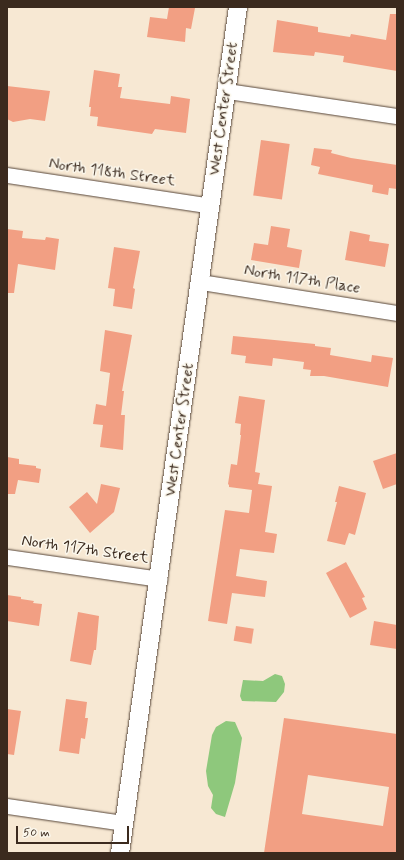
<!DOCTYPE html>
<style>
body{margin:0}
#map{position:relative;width:404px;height:860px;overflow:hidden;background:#f7e8d3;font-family:Mynerve,sans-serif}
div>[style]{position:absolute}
.green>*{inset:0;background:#8ec87c}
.building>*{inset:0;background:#f29f83;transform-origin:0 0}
.roads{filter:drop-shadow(0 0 1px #574639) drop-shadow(0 0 1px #574639)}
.minor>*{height:15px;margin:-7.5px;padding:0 7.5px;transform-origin:7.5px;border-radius:7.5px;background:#fff}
.tertiary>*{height:18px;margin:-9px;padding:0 9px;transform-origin:9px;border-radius:9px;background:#fff}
span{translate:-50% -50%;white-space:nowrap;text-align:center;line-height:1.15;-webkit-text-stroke:3px #fbf7ec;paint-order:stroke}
.street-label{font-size:16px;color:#3b2a1e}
.frame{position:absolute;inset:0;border:8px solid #3b2a1e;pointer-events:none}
.scale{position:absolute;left:16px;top:826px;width:113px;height:18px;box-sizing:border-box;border:2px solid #3b2a1e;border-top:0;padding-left:5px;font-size:12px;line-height:14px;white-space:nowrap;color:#3b2a1e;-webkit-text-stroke:3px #fbf7ec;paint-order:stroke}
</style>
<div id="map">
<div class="green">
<div style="clip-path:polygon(275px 674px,282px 676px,285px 684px,284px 692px,276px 702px,242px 701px,240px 696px,243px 680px,263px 681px)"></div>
<div style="clip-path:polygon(226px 721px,235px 722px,242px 738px,235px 783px,225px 817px,216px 814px,211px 808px,213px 795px,208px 786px,206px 771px,212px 735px,216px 727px)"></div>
</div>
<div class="building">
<div style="clip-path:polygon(169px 7px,195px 8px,191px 29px,186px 28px,185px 42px,147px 37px,150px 17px,167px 19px)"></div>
<div style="clip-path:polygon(390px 14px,397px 14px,397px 71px,343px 62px,344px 56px,315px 52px,314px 56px,273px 52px,277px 20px,318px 27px,318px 32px,350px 37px,351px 34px,386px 40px)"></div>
<div style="clip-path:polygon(94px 70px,120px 74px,118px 87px,122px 87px,120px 98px,170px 104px,171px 96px,190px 99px,186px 133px,155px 129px,152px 134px,97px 126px,98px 117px,90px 116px,91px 107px,89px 107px)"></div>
<div style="clip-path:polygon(7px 86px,50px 91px,45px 121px,30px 119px,13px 122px,7px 119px)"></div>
<div style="left:261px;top:140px;width:29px;height:56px;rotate:8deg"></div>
<div style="clip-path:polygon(314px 148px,332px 150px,331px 153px,351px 158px,397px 165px,397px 189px,389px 188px,388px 195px,372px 192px,373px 185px,318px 174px,320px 167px,311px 165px)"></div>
<div style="clip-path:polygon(271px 226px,290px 229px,287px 247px,302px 250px,299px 268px,251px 260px,254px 243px,268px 245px)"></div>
<div style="clip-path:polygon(7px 229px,23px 231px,22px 238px,45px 240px,46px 237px,59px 239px,55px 270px,18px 264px,14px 293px,7px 293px)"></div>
<div style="clip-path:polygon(350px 231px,370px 235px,369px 241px,389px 244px,385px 267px,345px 260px)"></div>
<div style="clip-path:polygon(114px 247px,140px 251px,133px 288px,135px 289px,132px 309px,113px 306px,115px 289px,108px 288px)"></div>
<div style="clip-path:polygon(105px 330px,132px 335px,122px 391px,124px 391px,121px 415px,125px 415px,123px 450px,100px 447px,103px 425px,93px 424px,96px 404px,106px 406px,110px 373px,100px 371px)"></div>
<div style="clip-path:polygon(233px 336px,315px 344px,315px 346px,331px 348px,330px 355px,371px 362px,372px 355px,393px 358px,388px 387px,324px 376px,310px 376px,311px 370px,303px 369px,304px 362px,273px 358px,272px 366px,245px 363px,246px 356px,231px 354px)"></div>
<div style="clip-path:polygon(239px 396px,265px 400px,255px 472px,260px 473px,258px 484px,272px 486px,265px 532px,277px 534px,274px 553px,240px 549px,236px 576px,267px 581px,265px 597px,232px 593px,227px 624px,208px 621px,225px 510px,249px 513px,252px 490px,229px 487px,229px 485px,228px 484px,231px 464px,237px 465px,241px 435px,240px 435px,241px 424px,235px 423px)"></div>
<div style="clip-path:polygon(397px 453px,397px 484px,383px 489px,373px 461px)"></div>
<div style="clip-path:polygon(7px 457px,19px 459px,19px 464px,36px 466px,36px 468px,41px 469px,39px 483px,18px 480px,15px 494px,7px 494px)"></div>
<div style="clip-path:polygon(101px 484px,120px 488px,114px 512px,90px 533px,69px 507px,87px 492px,97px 504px)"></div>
<div style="clip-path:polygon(339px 486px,366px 493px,355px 535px,349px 533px,345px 545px,327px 541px,337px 502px,335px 502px)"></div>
<div style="clip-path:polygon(346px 562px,365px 597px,362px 598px,367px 609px,350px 618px,326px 573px)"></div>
<div style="clip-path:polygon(7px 595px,21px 597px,21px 599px,34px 601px,33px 603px,42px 604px,39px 626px,7px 621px)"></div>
<div style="clip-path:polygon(78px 612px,99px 616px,96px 650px,94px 650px,91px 665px,70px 661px)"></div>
<div style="clip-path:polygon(374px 621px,397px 625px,397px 649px,370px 645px)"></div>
<div style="left:236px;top:626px;width:18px;height:15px;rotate:9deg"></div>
<div style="clip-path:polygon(66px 699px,87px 702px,85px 718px,88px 718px,85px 739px,81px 738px,79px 754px,59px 751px)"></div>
<div style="clip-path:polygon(7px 709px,21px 711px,14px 755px,7px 754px)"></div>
<div style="clip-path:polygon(evenodd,284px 718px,397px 734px,397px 853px,264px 853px,284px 718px,308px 775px,389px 787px,383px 826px,302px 814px,308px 775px)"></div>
</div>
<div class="roads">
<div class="minor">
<div style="left:227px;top:91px;width:172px;rotate:8.4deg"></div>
<div style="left:7px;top:175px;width:206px;rotate:8.6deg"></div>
<div style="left:201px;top:282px;width:198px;rotate:9deg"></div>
<div style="left:7px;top:557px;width:154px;rotate:8.2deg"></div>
<div style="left:7px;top:806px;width:118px;rotate:8.3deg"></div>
</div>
<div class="tertiary">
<div style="left:120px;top:853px;width:854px;rotate:-82.06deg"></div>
</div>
</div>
<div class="street-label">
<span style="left:224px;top:109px;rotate:-82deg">West Center Street</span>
<span style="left:112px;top:173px;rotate:8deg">North 118th Street</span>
<span style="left:302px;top:280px;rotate:9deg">North 117th Place</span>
<span style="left:180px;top:430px;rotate:-82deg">West Center Street</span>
<span style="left:85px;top:550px;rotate:8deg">North 117th Street</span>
</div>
<div class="frame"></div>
<div class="scale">50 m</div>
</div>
